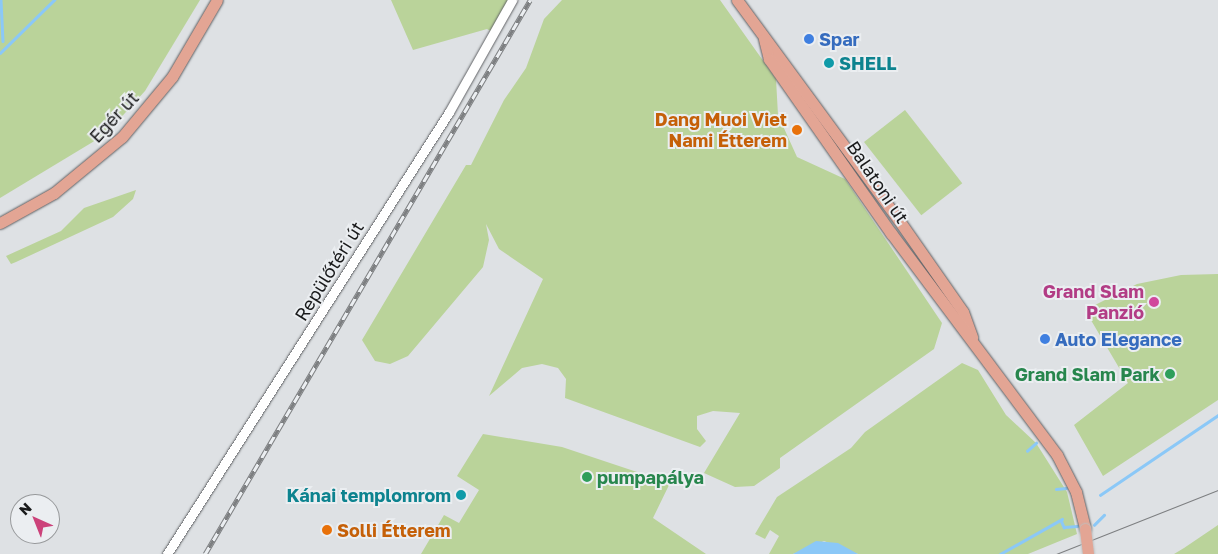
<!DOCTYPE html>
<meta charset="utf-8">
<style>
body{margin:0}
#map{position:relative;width:1218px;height:554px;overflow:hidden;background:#dee1e4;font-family:"Golos Text",sans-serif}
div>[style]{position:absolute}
.green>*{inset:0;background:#bad39a;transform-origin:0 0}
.water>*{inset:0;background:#8bc8f7}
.stream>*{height:2.5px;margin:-1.25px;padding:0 1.25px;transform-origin:1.25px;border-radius:1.25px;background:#8bc8f7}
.roads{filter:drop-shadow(0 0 1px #5f6164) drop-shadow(0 0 1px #5f6164)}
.minor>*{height:9px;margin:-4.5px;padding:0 4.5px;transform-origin:4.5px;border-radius:4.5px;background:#fff}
.major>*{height:11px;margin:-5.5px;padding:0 5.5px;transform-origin:5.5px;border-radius:5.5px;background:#e3a594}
.tram>*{height:1px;margin:-0.5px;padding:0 0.5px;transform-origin:0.5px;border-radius:0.5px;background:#7d7f81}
.rail>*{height:4.5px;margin-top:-2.25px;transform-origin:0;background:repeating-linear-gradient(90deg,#ebeef1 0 8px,#7d7f81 0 16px);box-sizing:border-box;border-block:1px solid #7d7f81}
.bridges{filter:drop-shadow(0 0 1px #bfbfbf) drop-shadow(0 0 1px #bfbfbf)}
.major-bridge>*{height:11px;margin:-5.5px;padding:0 5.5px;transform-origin:5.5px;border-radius:5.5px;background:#e3a594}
.dots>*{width:14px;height:14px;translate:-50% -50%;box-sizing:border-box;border:2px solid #ebeef1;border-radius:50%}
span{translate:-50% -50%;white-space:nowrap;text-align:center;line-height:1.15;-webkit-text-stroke:4px #ebeef1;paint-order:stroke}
.shop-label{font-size:18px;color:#366cbe;font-weight:700}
.left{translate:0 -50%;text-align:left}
.culture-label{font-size:18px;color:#0d838f;font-weight:700}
.right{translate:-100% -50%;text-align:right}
.street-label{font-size:18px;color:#191a1b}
.food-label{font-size:18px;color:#c56008;font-weight:700}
.hotel-label{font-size:18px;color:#b23c85;font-weight:700}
.leisure-label{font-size:18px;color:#27864d;font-weight:700}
.north{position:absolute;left:10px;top:494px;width:50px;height:50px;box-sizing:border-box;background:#ebeef1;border:1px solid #97999b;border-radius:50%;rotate:316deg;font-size:14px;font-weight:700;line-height:20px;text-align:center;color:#191a1b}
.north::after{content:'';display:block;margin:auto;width:18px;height:22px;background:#cc427a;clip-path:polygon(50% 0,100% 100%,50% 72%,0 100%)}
</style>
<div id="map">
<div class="green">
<div style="clip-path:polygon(0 0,200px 0,145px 91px,106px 134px,0 198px)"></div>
<div style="clip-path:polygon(391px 0,512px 0,494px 33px,487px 29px,413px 50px)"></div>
<div style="clip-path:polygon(562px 0,720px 0,776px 79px,778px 115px,797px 157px,845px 179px,942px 323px,934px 349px,780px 458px,780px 468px,754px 486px,735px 487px,704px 473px,740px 413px,713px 411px,697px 416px,697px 429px,706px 441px,700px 447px,565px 398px,566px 379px,558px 368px,542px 364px,522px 368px,489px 396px,543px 279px,499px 249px,486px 224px,489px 240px,483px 267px,408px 356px,390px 364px,375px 361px,362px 340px,466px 165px,471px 165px,504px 100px,526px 68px,544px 19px)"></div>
<div style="left:905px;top:110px;width:93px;height:52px;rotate:52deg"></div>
<div style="clip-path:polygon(136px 190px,133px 199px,113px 217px,16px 262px,11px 264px,6px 256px,61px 231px,84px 208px)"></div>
<div style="clip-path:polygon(1218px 274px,1218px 400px,1103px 476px,1074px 425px,1128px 383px,1085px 310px,1137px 284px,1181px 275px)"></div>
<div style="clip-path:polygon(962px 363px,978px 370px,1006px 415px,1036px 443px,1067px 492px,1077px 534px,1028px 554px,858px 554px,824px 541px,793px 554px,769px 554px,779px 536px,770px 530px,765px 539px,755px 534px,777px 497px,851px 448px,865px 432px)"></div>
<div style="clip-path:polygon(483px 434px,562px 447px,670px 483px,653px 518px,706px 554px,421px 554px,444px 515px,459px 523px,479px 490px,457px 476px)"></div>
<div style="clip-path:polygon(1218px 525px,1218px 554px,1174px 554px,1184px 548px)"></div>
</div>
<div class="water">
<div style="clip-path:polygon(816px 541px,838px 543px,858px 554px,793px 554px)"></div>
</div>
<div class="stream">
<div style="left:1px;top:0;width:41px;rotate:87.2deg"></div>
<div style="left:0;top:53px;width:76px;rotate:-44.5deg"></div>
<div style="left:1027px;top:451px;width:12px;rotate:-42deg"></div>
<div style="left:1056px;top:489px;width:10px;rotate:-6deg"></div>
<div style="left:1100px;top:495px;width:143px;rotate:-34.1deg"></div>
<div style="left:1061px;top:520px;width:8px;rotate:67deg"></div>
<div style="left:1064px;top:527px;width:13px;rotate:-4deg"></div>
<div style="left:1094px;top:525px;width:14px;rotate:-45deg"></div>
<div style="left:1000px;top:554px;width:71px;rotate:-29.4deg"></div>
</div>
<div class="roads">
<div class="minor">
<div style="left:167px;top:554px;width:524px;rotate:-57.46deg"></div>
<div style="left:449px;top:112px;width:129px;rotate:-60.6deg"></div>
</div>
<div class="major">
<div style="left:737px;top:0;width:272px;rotate:53.7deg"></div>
<div style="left:898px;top:219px;width:113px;rotate:55deg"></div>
<div style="left:963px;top:312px;width:27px;rotate:70deg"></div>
<div style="left:764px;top:39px;width:21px;rotate:76deg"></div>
<div style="left:769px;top:59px;width:213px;rotate:55deg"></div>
<div style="left:891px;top:233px;width:277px;rotate:53.2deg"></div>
<div style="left:1057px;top:455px;width:42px;rotate:62.8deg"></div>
<div style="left:1076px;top:492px;width:38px;rotate:76deg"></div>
<div style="left:0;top:223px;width:62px;rotate:-29.1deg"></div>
<div style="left:54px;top:193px;width:88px;rotate:-39.5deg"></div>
<div style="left:122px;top:137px;width:78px;rotate:-50.2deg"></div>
<div style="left:172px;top:77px;width:89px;rotate:-59.7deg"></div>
</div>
</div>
<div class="tram">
<div style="left:1056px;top:554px;width:174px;rotate:-21.6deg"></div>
</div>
<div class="rail">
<div style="left:205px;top:554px;width:642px;rotate:-59.6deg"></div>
</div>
<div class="bridges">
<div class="major-bridge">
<div style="left:1085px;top:529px;width:25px;rotate:83deg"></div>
</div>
</div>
<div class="dots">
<div style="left:809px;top:39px;background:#3f7fe0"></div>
<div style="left:829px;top:63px;background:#0f9aa8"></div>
<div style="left:797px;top:130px;background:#e8710a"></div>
<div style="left:1154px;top:302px;background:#d1479c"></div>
<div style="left:1045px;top:339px;background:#3f7fe0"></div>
<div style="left:1170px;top:374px;background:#2e9e5b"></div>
<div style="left:587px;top:477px;background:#2e9e5b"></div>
<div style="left:461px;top:495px;background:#0f9aa8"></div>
<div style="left:327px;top:530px;background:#e8710a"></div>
</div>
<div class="shop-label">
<span class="left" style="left:819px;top:39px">Spar</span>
<span class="left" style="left:1055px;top:339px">Auto Elegance</span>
</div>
<div class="culture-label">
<span class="left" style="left:839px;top:63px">SHELL</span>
<span class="right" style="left:451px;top:495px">Kánai templomrom</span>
</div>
<div class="street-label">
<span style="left:114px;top:117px;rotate:-47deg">Egér út</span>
<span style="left:878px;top:182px;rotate:56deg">Balatoni út</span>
<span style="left:329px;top:271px;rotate:-58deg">Repülőtéri út</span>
</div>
<div class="food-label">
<span class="right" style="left:787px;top:130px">Dang Muoi Viet<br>Nami Étterem</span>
<span class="left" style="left:337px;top:530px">Solli Étterem</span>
</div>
<div class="hotel-label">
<span class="right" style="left:1144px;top:302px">Grand Slam<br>Panzió</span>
</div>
<div class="leisure-label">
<span class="right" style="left:1160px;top:374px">Grand Slam Park</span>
<span class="left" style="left:597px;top:477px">pumpapálya</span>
</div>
<div class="north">N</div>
</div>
